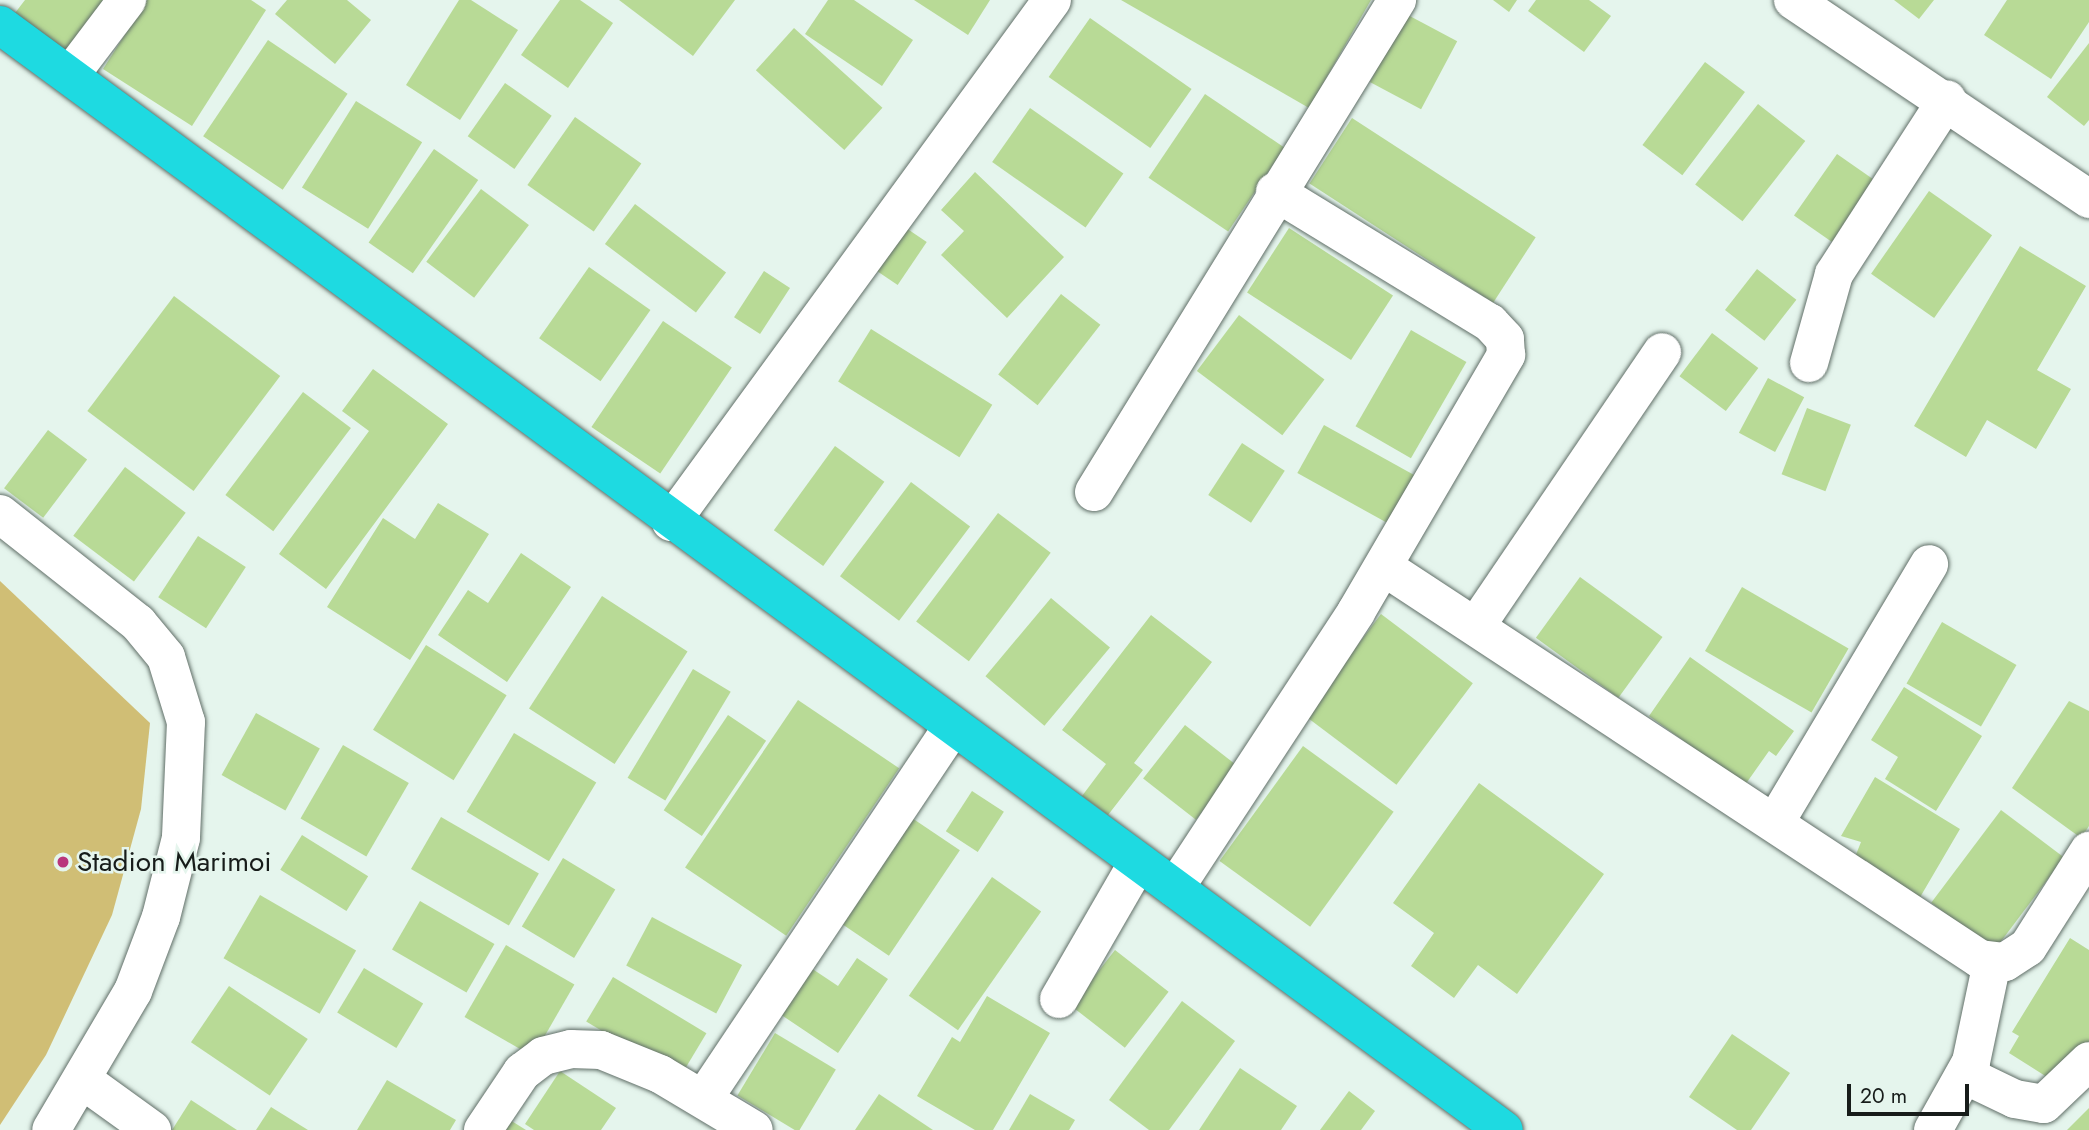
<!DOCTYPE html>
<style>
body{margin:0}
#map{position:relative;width:2089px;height:1130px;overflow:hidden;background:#e5f5ed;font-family:Jost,sans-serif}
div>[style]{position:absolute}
.green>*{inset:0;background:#d0be75}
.building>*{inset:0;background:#b8da96;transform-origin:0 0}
.roads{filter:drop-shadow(0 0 2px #616f68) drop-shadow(0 0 2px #616f68)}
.street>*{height:38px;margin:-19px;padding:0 19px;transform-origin:19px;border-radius:19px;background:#fff}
.highway>*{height:38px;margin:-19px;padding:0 19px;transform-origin:19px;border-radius:19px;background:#1edae1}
.dots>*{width:19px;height:19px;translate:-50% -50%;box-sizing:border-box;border:4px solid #e5f5ed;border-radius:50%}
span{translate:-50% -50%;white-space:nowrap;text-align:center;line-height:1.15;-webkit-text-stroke:5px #e5f5ed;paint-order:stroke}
.poi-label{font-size:28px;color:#171c1a}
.left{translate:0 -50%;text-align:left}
.scale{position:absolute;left:1847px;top:1084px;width:122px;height:32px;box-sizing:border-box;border:4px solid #171c1a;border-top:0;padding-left:9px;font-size:21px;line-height:24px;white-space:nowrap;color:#171c1a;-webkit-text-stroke:5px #e5f5ed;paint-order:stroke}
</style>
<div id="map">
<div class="green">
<div style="clip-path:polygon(0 581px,150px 723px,141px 809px,112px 915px,46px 1055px,0 1125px)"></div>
</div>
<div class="building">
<div style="clip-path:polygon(25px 0,115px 0,75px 57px,15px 13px)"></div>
<div style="clip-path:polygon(147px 0,251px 0,266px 10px,192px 126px,103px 69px)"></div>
<div style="clip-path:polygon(287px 0,347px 0,371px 20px,335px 64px,275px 14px)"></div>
<div style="clip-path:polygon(459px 0,471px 0,518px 30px,460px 120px,406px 85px)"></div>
<div style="clip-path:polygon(560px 0,580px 0,613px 23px,568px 88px,521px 55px)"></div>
<div style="clip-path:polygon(619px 0,735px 0,693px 56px)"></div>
<div style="clip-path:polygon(828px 0,854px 0,913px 40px,882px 86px,805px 34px)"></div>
<div style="clip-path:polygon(914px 0,990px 0,968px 35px)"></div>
<div style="clip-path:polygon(1121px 0,1371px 0,1309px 108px)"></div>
<div style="clip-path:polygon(1493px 0,1517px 0,1509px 12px)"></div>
<div style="clip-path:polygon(1536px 0,1589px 0,1611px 16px,1584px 52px,1528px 11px)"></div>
<div style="clip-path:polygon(1894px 0,1934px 0,1919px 19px)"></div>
<div style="clip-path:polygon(2007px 0,2089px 0,2089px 22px,2051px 79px,1984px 35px)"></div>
<div style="left:1406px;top:14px;width:58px;height:77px;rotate:28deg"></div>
<div style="left:1090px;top:18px;width:124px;height:72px;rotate:35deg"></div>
<div style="left:794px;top:28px;width:119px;height:57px;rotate:42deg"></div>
<div style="left:268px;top:40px;width:96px;height:116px;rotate:34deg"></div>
<div style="clip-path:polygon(2089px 43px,2089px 120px,2084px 126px,2047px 97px)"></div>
<div style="left:1705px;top:62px;width:50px;height:104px;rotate:37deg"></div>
<div style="left:505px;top:83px;width:57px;height:65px;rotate:35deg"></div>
<div style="left:1205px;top:94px;width:96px;height:101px;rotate:34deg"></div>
<div style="left:356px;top:101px;width:78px;height:102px;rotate:32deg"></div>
<div style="left:1758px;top:104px;width:60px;height:102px;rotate:38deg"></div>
<div style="left:1030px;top:108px;width:114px;height:66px;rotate:35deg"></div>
<div style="left:575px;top:117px;width:81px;height:83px;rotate:35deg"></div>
<div style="left:1352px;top:118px;width:219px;height:78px;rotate:33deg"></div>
<div style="left:434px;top:149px;width:54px;height:114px;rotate:35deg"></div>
<div style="left:1837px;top:154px;width:49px;height:75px;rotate:35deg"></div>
<div style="clip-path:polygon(975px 172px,1064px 257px,1007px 318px,941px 255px,964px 231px,941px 210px)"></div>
<div style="left:481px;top:189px;width:60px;height:91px;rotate:37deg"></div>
<div style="left:1929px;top:191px;width:77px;height:101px;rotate:35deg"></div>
<div style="left:635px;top:204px;width:114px;height:50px;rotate:37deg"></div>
<div style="left:906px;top:228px;width:25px;height:52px;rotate:34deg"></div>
<div style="left:1289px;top:228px;width:124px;height:77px;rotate:33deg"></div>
<div style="clip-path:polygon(2020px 246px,2086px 286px,2037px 370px,2071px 389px,2036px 449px,1987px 420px,1966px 457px,1914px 426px)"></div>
<div style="left:589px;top:267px;width:75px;height:87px;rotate:35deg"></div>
<div style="left:1757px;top:269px;width:50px;height:52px;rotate:38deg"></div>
<div style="left:764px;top:271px;width:31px;height:55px;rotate:33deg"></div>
<div style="left:1061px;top:294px;width:50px;height:102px;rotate:38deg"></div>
<div style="left:174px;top:296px;width:133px;height:144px;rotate:37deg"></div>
<div style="left:1239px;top:315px;width:107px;height:70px;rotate:37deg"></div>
<div style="left:663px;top:321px;width:83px;height:128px;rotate:34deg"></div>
<div style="left:871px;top:329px;width:143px;height:62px;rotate:32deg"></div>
<div style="left:1411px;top:330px;width:64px;height:111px;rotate:30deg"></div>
<div style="left:1712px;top:333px;width:58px;height:54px;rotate:37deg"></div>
<div style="clip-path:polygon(373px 369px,448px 424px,326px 589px,279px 554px,369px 431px,342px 411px)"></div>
<div style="left:1768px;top:378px;width:41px;height:62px;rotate:28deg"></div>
<div style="left:303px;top:392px;width:60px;height:129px;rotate:37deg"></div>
<div style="left:1807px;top:408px;width:47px;height:71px;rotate:21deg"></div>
<div style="left:1324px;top:425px;width:103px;height:55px;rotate:29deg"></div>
<div style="left:48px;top:430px;width:49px;height:73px;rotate:37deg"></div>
<div style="left:1242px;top:443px;width:51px;height:62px;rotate:33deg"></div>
<div style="left:835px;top:446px;width:61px;height:104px;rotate:36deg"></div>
<div style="left:125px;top:467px;width:76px;height:86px;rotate:37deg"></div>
<div style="left:911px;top:482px;width:74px;height:118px;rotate:37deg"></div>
<div style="clip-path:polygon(438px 503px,489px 534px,410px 660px,327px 607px,383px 518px,415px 539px)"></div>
<div style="left:998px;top:513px;width:66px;height:136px;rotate:37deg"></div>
<div style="left:198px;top:536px;width:57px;height:73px;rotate:33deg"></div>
<div style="clip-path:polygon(521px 553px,571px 587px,507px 682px,438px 635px,468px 590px,488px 603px)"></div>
<div style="left:1580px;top:577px;width:102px;height:75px;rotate:36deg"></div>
<div style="left:1742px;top:587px;width:123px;height:74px;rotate:30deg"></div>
<div style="left:602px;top:596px;width:102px;height:134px;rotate:33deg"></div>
<div style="left:1051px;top:598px;width:77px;height:102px;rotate:40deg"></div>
<div style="left:1381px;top:614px;width:115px;height:127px;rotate:37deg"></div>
<div style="clip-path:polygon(1151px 615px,1212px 662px,1134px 763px,1143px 770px,1108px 815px,1082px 796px,1106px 764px,1062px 730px)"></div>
<div style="left:1942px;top:622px;width:86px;height:71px;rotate:30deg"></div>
<div style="left:426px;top:645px;width:95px;height:100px;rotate:32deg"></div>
<div style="clip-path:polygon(1690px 657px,1794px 731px,1776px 756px,1769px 751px,1745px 785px,1649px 716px)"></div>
<div style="left:693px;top:669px;width:44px;height:127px;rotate:31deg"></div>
<div style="clip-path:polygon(1904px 687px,1982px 736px,1936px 811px,1885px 779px,1898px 757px,1871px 740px)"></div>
<div style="left:798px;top:700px;width:122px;height:202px;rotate:34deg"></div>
<div style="clip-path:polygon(2069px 701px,2089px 711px,2089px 826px,2081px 838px,2012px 788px)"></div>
<div style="left:256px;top:713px;width:73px;height:71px;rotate:29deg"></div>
<div style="left:728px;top:715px;width:46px;height:115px;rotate:34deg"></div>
<div style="left:1185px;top:725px;width:67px;height:68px;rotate:38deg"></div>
<div style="left:514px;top:733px;width:96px;height:92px;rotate:31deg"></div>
<div style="left:343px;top:745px;width:76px;height:85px;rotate:30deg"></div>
<div style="left:1303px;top:746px;width:112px;height:142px;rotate:36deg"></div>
<div style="clip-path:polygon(1875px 777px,1960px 829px,1919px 899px,1855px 857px,1861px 842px,1841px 836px)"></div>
<div style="clip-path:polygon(1479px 783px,1604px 874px,1517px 994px,1478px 965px,1454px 998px,1411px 966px,1434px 933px,1393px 903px)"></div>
<div style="left:972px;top:791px;width:38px;height:48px;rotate:33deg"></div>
<div style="left:2001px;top:810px;width:79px;height:116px;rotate:37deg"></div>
<div style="left:906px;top:814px;width:65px;height:127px;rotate:34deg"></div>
<div style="left:441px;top:817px;width:113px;height:60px;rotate:30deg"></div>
<div style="left:302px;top:835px;width:78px;height:41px;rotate:32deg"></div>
<div style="left:563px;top:858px;width:61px;height:80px;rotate:31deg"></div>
<div style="left:992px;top:877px;width:60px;height:145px;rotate:35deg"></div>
<div style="left:260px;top:895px;width:111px;height:73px;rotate:30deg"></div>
<div style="left:420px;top:901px;width:86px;height:56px;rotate:30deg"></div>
<div style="left:652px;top:917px;width:102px;height:55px;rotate:28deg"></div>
<div style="clip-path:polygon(2070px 938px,2089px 950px,2089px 1041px,2061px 1086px,2009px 1053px,2019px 1036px,2012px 1032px)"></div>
<div style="left:506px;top:945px;width:79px;height:83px;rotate:30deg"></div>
<div style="left:1115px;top:950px;width:68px;height:71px;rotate:38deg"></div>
<div style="clip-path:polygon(857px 958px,888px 979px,838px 1053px,774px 1010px,805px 964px,838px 986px)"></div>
<div style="left:364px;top:968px;width:69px;height:52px;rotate:31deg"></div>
<div style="left:613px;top:977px;width:109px;height:52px;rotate:31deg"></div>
<div style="left:229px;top:986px;width:95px;height:68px;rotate:34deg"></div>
<div style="clip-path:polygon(987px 996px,1050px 1033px,993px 1130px,975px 1130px,917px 1096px,952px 1037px,960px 1042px)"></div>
<div style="clip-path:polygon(1182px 1001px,1235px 1041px,1169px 1130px,1149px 1130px,1109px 1100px)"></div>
<div style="left:775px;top:1033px;width:71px;height:73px;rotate:31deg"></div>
<div style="clip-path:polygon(1732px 1034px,1790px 1073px,1751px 1130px,1737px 1130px,1689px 1097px)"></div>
<div style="clip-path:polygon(1240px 1068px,1297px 1106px,1281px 1130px,1199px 1130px)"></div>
<div style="clip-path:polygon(560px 1071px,616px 1108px,601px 1130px,534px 1130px,525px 1124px)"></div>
<div style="clip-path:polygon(387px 1080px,456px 1120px,450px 1130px,357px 1130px)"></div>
<div style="clip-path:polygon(1349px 1091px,1375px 1111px,1361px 1130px,1320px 1130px)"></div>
<div style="clip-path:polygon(879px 1094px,933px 1130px,855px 1130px)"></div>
<div style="clip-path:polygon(1030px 1094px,1075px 1120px,1069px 1130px,1009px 1130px)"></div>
<div style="clip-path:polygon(191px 1100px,237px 1130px,172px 1130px)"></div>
<div style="clip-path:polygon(271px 1107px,308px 1130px,256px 1130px)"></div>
<div style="clip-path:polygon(2089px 1108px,2089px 1130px,2067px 1130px)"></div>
<div style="clip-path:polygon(510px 1120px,526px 1130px,503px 1130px)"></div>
</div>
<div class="roads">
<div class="street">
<div style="left:1793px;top:0;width:357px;rotate:33.9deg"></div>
<div style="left:71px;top:74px;width:93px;rotate:-52.9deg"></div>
<div style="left:1809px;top:363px;width:92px;rotate:-74.3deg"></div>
<div style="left:1834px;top:274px;width:208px;rotate:-57.1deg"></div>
<div style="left:1094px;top:492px;width:578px;rotate:-58.37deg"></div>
<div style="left:0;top:514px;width:176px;rotate:38.3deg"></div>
<div style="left:138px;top:623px;width:44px;rotate:50.5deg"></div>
<div style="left:166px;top:657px;width:68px;rotate:72.9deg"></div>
<div style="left:186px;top:722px;width:116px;rotate:92.5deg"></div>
<div style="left:181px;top:838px;width:81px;rotate:104.2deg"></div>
<div style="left:161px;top:917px;width:79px;rotate:110.7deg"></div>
<div style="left:133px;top:991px;width:161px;rotate:120.5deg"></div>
<div style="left:671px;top:522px;width:646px;rotate:-53.87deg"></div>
<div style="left:1384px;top:567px;width:713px;rotate:33.33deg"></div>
<div style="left:1980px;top:959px;width:25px;rotate:7deg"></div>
<div style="left:2005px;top:962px;width:27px;rotate:-33deg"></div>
<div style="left:2028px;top:947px;width:114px;rotate:-57.6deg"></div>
<div style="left:1476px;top:626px;width:331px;rotate:-55.8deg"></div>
<div style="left:1776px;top:821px;width:299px;rotate:-59.2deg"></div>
<div style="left:1175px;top:888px;width:330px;rotate:-56.7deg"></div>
<div style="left:1356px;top:612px;width:298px;rotate:-59.7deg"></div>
<div style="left:1506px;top:355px;width:16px;rotate:-94deg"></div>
<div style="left:1505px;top:339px;width:22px;rotate:-133deg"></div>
<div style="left:1490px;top:323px;width:252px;rotate:-148.6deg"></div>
<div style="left:1059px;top:999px;width:158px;rotate:-60deg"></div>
<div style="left:1965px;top:1075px;width:55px;rotate:25.6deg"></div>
<div style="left:2015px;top:1099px;width:29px;rotate:10deg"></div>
<div style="left:2044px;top:1104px;width:62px;rotate:-43.7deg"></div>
<div style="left:84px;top:1081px;width:84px;rotate:35.8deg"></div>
<div style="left:704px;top:1098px;width:445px;rotate:-56.2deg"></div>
<div style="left:483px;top:1130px;width:70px;rotate:-56.1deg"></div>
<div style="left:522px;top:1072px;width:26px;rotate:-37deg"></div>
<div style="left:543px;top:1056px;width:29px;rotate:-14deg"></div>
<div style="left:571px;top:1049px;width:30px;rotate:2deg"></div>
<div style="left:601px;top:1050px;width:64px;rotate:22.1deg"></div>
<div style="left:660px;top:1074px;width:109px;rotate:30.8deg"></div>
<div style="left:1933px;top:1130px;width:78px;rotate:-60.8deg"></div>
<div style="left:1971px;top:1062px;width:102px;rotate:-78.1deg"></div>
</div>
<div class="highway">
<div style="left:0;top:25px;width:1866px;rotate:36.31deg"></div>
</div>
</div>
<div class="dots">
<div style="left:63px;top:862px;background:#b9367c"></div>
</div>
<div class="poi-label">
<span class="left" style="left:77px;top:862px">Stadion Marimoi</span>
</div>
<div class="scale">20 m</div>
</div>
